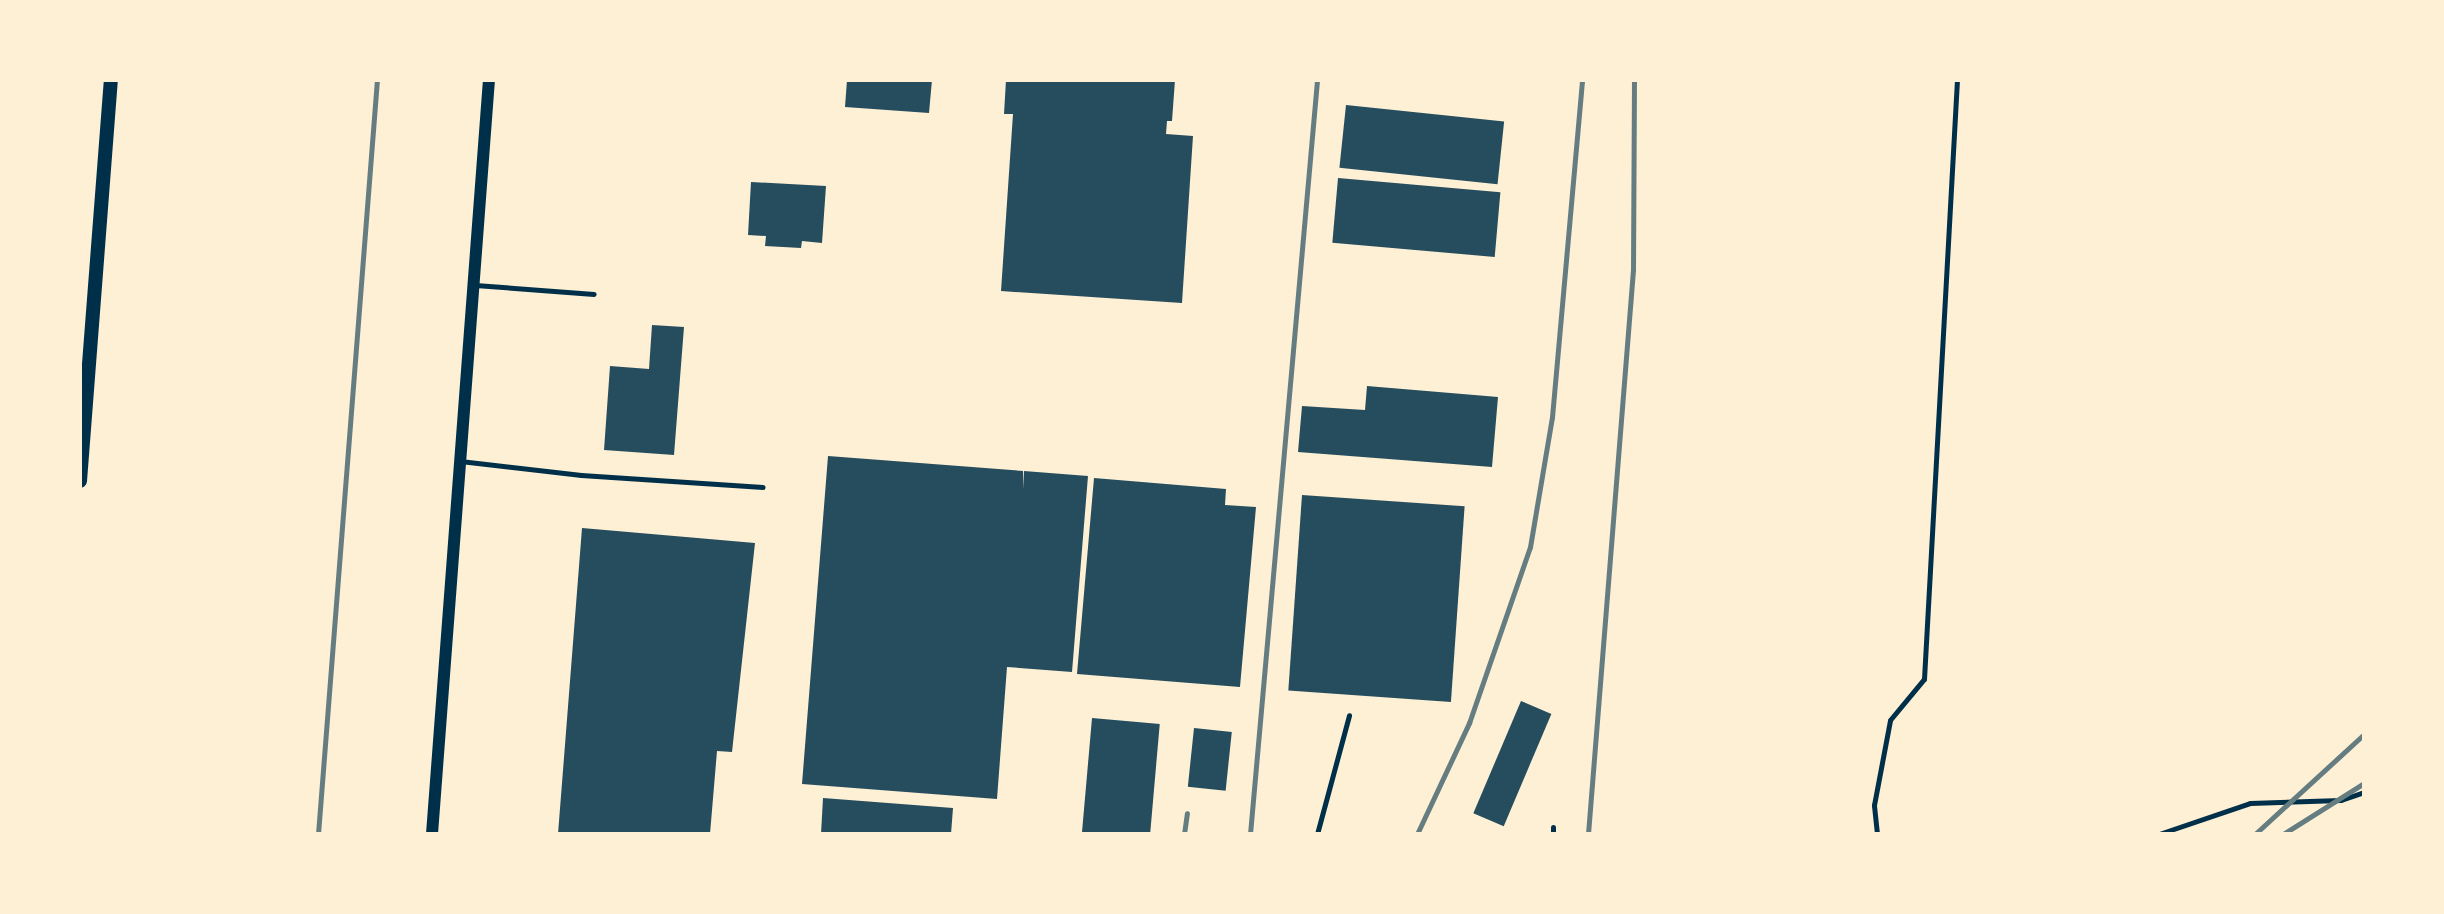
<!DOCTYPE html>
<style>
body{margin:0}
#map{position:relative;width:2444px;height:914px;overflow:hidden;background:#fdf0d5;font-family:"IBM Plex Sans",sans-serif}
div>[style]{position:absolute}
.building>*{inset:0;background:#264d5e;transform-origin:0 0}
.service>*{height:5px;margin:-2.5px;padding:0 2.5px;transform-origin:2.5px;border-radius:2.5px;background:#003049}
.tertiary>*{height:12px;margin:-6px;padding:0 6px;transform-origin:6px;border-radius:6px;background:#003049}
.secondary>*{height:14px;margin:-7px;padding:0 7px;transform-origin:7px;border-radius:7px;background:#003049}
.rail>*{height:5px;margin:-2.5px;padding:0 2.5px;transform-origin:2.5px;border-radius:2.5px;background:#657d81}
span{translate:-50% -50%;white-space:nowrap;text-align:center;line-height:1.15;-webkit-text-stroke:6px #fdf0d5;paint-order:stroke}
.frame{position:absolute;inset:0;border:82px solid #fdf0d5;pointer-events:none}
</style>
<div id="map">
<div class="building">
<div style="clip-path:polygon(847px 80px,932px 80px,929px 113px,845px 107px)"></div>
<div style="clip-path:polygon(1006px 80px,1175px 80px,1172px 121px,1167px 121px,1166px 134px,1193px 136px,1182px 303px,1001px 291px,1013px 114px,1004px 114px)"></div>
<div style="left:1346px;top:105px;width:159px;height:63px;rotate:6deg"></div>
<div style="left:1338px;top:178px;width:163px;height:65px;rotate:5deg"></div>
<div style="clip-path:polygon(751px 182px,826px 186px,822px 243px,802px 241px,801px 248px,765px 246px,766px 236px,748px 235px)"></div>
<div style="clip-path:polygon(652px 325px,684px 327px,674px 455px,604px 450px,610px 366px,649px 369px)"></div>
<div style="clip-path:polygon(1367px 386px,1498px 397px,1492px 467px,1298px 452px,1302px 406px,1365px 410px)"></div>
<div style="clip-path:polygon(828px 456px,1023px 471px,1023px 489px,1024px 471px,1088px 476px,1072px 672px,1007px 667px,997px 799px,802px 784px)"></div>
<div style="clip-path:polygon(1094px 478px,1226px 489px,1225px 505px,1256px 507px,1240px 687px,1077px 674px)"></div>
<div style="left:1302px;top:495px;width:163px;height:196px;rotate:4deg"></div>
<div style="clip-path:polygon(582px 528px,755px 543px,732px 752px,717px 751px,710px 834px,558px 834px)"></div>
<div style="left:1521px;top:701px;width:33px;height:122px;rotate:23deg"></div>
<div style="left:1092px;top:718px;width:68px;height:116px;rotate:5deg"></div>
<div style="left:1194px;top:728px;width:38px;height:59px;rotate:6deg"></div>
<div style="clip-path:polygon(823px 798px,953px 808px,951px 834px,821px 834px)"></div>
</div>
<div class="service">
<div style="left:475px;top:285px;width:119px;rotate:4.3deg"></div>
<div style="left:460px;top:461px;width:122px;rotate:6.6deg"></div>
<div style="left:581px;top:475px;width:182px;rotate:3.8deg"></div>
<div style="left:1317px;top:834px;width:123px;rotate:-74.9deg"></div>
<div style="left:1553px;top:834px;width:7px;rotate:-90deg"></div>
<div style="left:1877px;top:834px;width:29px;rotate:-96deg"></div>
<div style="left:1874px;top:805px;width:86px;rotate:-79.3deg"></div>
<div style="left:1890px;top:720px;width:53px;rotate:-50.3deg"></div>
<div style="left:1924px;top:679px;width:600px;rotate:-86.85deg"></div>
<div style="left:2159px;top:834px;width:96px;rotate:-18.8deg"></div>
<div style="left:2250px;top:803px;width:91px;rotate:-1.9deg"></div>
<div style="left:2341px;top:800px;width:24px;rotate:-19deg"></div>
</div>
<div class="tertiary">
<div style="left:432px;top:834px;width:756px;rotate:-85.68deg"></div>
</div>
<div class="secondary">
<div style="left:80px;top:481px;width:402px;rotate:-85.6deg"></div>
</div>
<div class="rail">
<div style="left:318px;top:834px;width:756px;rotate:-85.53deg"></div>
<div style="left:1184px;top:834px;width:21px;rotate:-82deg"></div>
<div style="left:1250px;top:834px;width:757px;rotate:-84.92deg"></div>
<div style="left:1417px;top:834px;width:123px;rotate:-64.9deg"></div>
<div style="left:1469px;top:723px;width:186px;rotate:-70.9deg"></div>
<div style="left:1530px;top:547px;width:132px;rotate:-80.4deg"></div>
<div style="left:1552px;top:417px;width:338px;rotate:-84.9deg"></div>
<div style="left:1588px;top:834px;width:566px;rotate:-85.44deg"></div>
<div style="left:1633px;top:270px;width:190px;rotate:-89.7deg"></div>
<div style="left:2255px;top:834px;width:148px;rotate:-42.5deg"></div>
<div style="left:2283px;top:834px;width:96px;rotate:-32.2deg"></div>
</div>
<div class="frame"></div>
</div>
